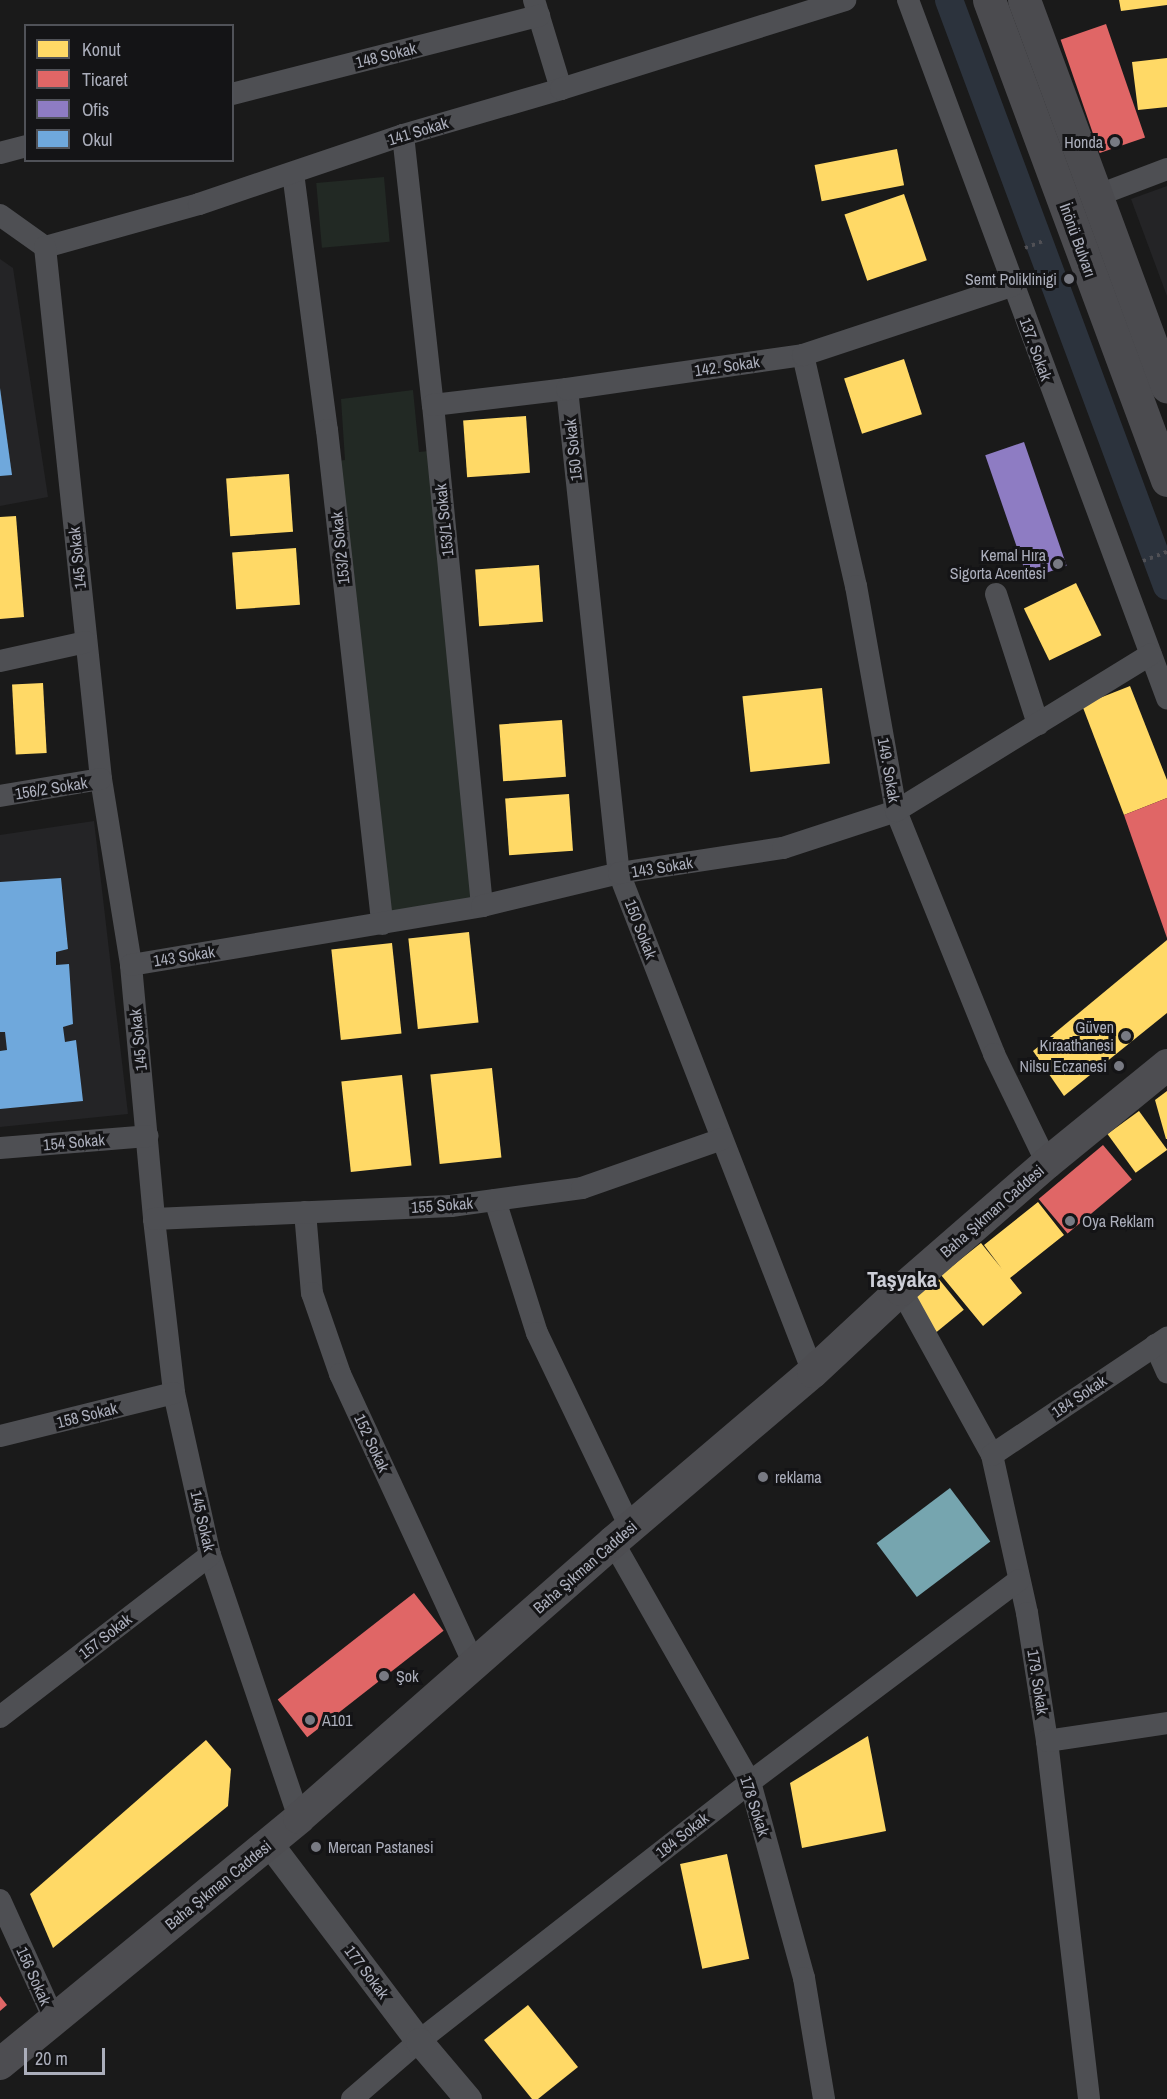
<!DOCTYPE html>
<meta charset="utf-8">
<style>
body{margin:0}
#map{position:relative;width:1167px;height:2099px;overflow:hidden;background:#1a1a1a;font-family:"Archivo Narrow",sans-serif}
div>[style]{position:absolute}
.built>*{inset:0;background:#242426}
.green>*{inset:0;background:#222924;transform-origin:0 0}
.homes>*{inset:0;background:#ffd966;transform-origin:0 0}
.shops>*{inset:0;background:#e06666;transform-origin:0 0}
.offices>*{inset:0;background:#8e7cc3;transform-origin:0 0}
.schools>*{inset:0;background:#6fa8dc}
.public>*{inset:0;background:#76a5af;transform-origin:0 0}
.canal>*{height:28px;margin:-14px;padding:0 14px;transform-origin:14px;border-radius:14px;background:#2c333d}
.path>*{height:4px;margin-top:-2px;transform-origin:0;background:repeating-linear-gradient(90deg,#505055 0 3px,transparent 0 7.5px)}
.minor>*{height:22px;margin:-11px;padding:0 11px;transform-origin:11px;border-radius:11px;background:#4e4f53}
.tertiary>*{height:27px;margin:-13.5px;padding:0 13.5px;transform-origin:13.5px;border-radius:13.5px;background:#4e4f53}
.secondary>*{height:32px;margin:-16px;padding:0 16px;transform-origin:16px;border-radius:16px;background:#4d4d51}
.primary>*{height:33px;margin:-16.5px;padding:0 16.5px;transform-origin:16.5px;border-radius:16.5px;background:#4b4b4f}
.dots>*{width:16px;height:16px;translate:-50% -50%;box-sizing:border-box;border:3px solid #141416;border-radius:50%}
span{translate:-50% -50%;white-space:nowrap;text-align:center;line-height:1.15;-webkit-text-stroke:6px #141416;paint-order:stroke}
.street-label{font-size:16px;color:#abaebb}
.poi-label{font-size:16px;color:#abaebb}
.right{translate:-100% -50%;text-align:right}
.left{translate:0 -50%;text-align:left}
.district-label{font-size:22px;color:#ccced7;font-weight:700}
.legend{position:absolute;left:24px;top:24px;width:210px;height:138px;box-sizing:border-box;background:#141416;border:2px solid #505258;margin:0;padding:8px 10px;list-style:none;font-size:18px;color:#abaebb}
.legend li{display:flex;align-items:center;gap:12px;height:30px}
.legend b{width:30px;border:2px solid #505258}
.scale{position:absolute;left:24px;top:2048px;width:81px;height:27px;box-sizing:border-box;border:3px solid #abaebb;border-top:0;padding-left:8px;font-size:18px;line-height:21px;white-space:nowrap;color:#abaebb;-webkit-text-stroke:4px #141416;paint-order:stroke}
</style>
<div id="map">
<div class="built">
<div style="clip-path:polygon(1167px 186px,1167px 296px,1131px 199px)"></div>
<div style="clip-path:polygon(0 259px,13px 268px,48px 497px,0 506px)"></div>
<div style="clip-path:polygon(94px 821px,128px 1114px,0 1127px,0 835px)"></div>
</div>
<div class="green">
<div style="left:384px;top:177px;width:65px;height:68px;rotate:85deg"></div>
<div style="clip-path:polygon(413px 390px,419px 452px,438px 450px,482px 906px,382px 924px,330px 462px,345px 460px,341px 399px)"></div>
</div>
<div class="homes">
<div style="clip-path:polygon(1119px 0,1167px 0,1167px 5px,1121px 11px)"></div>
<div style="clip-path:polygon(1167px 58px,1167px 107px,1138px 110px,1132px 62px)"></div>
<div style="left:897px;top:149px;width:37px;height:84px;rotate:79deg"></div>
<div style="left:904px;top:194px;width:70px;height:63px;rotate:71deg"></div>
<div style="left:904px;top:359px;width:58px;height:63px;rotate:72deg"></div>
<div style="left:526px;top:416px;width:57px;height:63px;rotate:86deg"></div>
<div style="left:289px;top:474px;width:58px;height:63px;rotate:86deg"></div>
<div style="clip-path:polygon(16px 516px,24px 617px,0 619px,0 517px)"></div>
<div style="left:296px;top:548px;width:57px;height:64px;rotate:86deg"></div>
<div style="left:539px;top:565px;width:57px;height:64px;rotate:86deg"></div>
<div style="left:1076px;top:583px;width:58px;height:58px;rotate:64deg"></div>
<div style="left:43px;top:683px;width:70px;height:31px;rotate:87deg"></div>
<div style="clip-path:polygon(1130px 686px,1167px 780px,1167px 798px,1124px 815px,1082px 705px)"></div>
<div style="left:822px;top:688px;width:76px;height:80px;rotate:84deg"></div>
<div style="left:562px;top:720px;width:57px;height:63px;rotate:86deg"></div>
<div style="left:569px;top:794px;width:57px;height:64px;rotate:86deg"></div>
<div style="left:469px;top:932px;width:91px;height:61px;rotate:84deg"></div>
<div style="clip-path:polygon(1167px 940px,1167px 1013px,1064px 1096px,1033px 1051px)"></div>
<div style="left:392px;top:943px;width:91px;height:61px;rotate:84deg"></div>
<div style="left:492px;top:1068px;width:90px;height:62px;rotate:84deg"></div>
<div style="left:402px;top:1075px;width:91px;height:61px;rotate:84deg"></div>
<div style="clip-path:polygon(1167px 1091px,1167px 1139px,1166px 1139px,1155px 1100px)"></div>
<div style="left:1139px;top:1111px;width:48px;height:39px;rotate:54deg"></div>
<div style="clip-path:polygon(1038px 1202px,1064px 1235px,1010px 1278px,1022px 1293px,983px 1326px,941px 1275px,981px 1243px,1002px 1269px,984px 1245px)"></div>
<div style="left:938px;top:1278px;width:41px;height:35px;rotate:51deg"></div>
<div style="clip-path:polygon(868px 1736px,886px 1831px,802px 1848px,790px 1783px)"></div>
<div style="clip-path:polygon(206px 1740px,231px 1769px,228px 1806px,53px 1948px,30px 1894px)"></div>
<div style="left:727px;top:1854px;width:107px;height:48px;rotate:78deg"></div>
<div style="clip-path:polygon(528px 2005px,578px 2067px,538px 2099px,532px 2099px,484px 2040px)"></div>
</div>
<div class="shops">
<div style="left:1106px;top:24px;width:120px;height:48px;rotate:71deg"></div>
<div style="clip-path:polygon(1167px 798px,1167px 938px,1124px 815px)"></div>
<div style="left:1103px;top:1145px;width:45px;height:84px;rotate:50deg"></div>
<div style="left:414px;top:1593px;width:48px;height:173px;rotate:52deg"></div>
<div style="clip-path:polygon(0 1996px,7px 2005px,0 2011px)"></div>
</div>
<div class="offices">
<div style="left:1024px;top:442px;width:131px;height:41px;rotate:71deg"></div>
</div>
<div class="schools">
<div style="clip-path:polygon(0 388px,12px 475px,0 476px)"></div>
<div style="clip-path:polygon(61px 878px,68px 949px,56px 952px,56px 965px,69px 964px,73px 1024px,63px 1027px,65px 1042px,76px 1040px,83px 1101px,0 1109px,0 1051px,7px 1050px,5px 1032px,0 1032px,0 882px)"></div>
</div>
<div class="public">
<div style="left:950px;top:1488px;width:67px;height:92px;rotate:53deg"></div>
</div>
<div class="canal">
<div style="left:949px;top:0;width:625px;rotate:69.59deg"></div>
</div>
<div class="path">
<div style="left:1025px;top:248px;width:22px;rotate:-21deg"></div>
<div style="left:1143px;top:561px;width:26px;rotate:-21deg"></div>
</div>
<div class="minor">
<div style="left:534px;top:0;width:93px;rotate:73.1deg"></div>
<div style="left:908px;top:0;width:745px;rotate:69.64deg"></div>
<div style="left:232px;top:94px;width:317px;rotate:-14.3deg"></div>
<div style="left:403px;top:135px;width:272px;rotate:83.7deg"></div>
<div style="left:433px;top:405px;width:503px;rotate:84.41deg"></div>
<div style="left:0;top:153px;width:27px;rotate:-15deg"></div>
<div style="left:293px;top:173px;width:259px;rotate:82.5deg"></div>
<div style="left:327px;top:430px;width:497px;rotate:83.6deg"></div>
<div style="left:1096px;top:196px;width:76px;rotate:-20.8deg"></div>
<div style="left:0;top:215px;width:55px;rotate:35.4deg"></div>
<div style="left:45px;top:247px;width:160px;rotate:-15.6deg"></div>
<div style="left:199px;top:204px;width:215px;rotate:-18.7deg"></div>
<div style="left:403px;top:135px;width:165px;rotate:-16.2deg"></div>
<div style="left:561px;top:89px;width:298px;rotate:-17.4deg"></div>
<div style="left:45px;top:247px;width:535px;rotate:83.99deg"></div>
<div style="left:101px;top:779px;width:188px;rotate:80.8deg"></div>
<div style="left:131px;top:965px;width:255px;rotate:84.8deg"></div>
<div style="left:154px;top:1219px;width:175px;rotate:83.4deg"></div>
<div style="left:174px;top:1393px;width:166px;rotate:77.5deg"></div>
<div style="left:210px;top:1555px;width:278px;rotate:71.3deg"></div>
<div style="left:803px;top:355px;width:237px;rotate:77.1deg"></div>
<div style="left:856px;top:586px;width:229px;rotate:79.9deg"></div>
<div style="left:896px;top:811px;width:262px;rotate:68deg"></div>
<div style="left:994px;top:1054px;width:121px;rotate:64.1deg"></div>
<div style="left:567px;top:389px;width:487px;rotate:83.9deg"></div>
<div style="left:619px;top:873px;width:535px;rotate:68.76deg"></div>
<div style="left:433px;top:405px;width:135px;rotate:-6.8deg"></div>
<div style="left:567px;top:389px;width:238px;rotate:-8.2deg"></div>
<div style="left:803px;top:355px;width:220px;rotate:-18.3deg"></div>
<div style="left:996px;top:594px;width:137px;rotate:72.1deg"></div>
<div style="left:0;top:661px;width:88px;rotate:-12.5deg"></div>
<div style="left:0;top:796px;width:102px;rotate:-9.6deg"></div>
<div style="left:131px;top:965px;width:356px;rotate:-9.5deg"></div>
<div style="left:482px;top:906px;width:141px;rotate:-13.5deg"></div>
<div style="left:619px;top:873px;width:166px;rotate:-8.7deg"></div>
<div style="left:783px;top:848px;width:119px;rotate:-18.1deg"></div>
<div style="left:896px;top:811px;width:299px;rotate:-31.6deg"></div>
<div style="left:0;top:1148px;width:148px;rotate:-4.6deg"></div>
<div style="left:495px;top:1200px;width:139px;rotate:72.5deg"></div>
<div style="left:537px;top:1333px;width:215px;rotate:64.4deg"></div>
<div style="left:305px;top:1212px;width:81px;rotate:85.1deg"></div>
<div style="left:312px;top:1293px;width:86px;rotate:70.9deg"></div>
<div style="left:340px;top:1374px;width:319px;rotate:65.2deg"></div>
<div style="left:154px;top:1219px;width:297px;rotate:-2.5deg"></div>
<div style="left:451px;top:1206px;width:132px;rotate:-7.8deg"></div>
<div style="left:582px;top:1188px;width:148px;rotate:-19.3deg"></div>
<div style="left:901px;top:1290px;width:188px;rotate:61.1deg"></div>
<div style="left:992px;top:1455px;width:162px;rotate:77.5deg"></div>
<div style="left:1027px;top:1613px;width:130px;rotate:81.1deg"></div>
<div style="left:1047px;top:1741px;width:360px;rotate:83.3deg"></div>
<div style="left:1155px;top:1345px;width:30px;rotate:66deg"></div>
<div style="left:0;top:1436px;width:179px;rotate:-13.9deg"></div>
<div style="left:992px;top:1455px;width:211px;rotate:-33.8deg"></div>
<div style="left:613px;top:1542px;width:276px;rotate:60.3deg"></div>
<div style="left:750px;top:1782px;width:203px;rotate:74.6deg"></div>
<div style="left:804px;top:1978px;width:123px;rotate:80.6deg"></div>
<div style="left:0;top:1717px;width:265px;rotate:-37.6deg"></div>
<div style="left:1047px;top:1741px;width:121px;rotate:-8.5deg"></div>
<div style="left:0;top:1900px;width:131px;rotate:65.6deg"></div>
<div style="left:352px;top:2099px;width:89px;rotate:-40.9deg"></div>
<div style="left:419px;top:2041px;width:420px;rotate:-38deg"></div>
<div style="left:750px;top:1782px;width:336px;rotate:-36.9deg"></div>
</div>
<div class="tertiary">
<div style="left:269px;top:1843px;width:248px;rotate:52.9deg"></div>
<div style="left:419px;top:2041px;width:76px;rotate:49.8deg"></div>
</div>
<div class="secondary">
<div style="left:0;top:2064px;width:387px;rotate:-39.4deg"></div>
<div style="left:299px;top:1818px;width:418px;rotate:-41.3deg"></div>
<div style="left:613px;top:1542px;width:262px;rotate:-40.4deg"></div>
<div style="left:813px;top:1372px;width:120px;rotate:-43deg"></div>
<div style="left:901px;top:1290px;width:194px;rotate:-41deg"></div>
<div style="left:1047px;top:1163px;width:155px;rotate:-39.2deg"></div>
</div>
<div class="primary">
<div style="left:989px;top:0;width:512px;rotate:69.65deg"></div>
<div style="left:1024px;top:0;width:412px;rotate:69.7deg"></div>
</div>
<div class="dots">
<div style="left:1115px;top:142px;background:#787a83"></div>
<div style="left:1069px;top:279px;background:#787a83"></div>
<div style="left:1058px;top:564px;background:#787a83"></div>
<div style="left:1126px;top:1036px;background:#787a83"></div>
<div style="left:1119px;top:1066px;background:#787a83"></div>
<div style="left:1070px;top:1221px;background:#787a83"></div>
<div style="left:763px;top:1477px;background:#787a83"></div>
<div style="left:384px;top:1676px;background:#787a83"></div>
<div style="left:310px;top:1720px;background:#787a83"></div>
<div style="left:316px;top:1847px;background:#787a83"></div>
</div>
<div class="street-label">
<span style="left:386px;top:55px;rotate:-14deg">148 Sokak</span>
<span style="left:418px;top:131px;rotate:-17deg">141 Sokak</span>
<span style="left:1078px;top:240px;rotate:70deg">İnönü Bulvarı</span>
<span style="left:1036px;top:349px;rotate:70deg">137. Sokak</span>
<span style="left:727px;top:366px;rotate:-8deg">142. Sokak</span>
<span style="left:573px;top:450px;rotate:-96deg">150 Sokak</span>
<span style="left:444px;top:520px;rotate:-96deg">153/1 Sokak</span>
<span style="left:340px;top:548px;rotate:-96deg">153/2 Sokak</span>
<span style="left:77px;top:558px;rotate:-96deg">145 Sokak</span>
<span style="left:889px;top:770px;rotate:80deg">149. Sokak</span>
<span style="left:51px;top:788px;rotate:-9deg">156/2 Sokak</span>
<span style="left:662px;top:867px;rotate:-9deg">143 Sokak</span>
<span style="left:641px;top:929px;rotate:69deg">150 Sokak</span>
<span style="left:184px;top:956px;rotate:-9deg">143 Sokak</span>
<span style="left:138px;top:1040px;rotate:-96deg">145 Sokak</span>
<span style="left:74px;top:1142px;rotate:-5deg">154 Sokak</span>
<span style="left:442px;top:1205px;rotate:-4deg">155 Sokak</span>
<span style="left:992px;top:1211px;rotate:-41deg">Baha Şıkman Caddesi</span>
<span style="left:1079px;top:1396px;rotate:-34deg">184 Sokak</span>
<span style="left:87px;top:1415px;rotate:-14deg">158 Sokak</span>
<span style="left:372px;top:1443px;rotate:65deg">152 Sokak</span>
<span style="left:203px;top:1521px;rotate:77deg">145 Sokak</span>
<span style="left:585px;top:1567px;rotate:-41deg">Baha Şıkman Caddesi</span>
<span style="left:105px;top:1636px;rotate:-38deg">157 Sokak</span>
<span style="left:1038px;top:1682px;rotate:81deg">179. Sokak</span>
<span style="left:755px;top:1806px;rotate:72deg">178 Sokak</span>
<span style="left:682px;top:1835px;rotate:-38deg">184 Sokak</span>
<span style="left:218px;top:1885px;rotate:-39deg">Baha Şıkman Caddesi</span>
<span style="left:367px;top:1972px;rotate:53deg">177 Sokak</span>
<span style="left:34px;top:1976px;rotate:66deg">156 Sokak</span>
</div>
<div class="poi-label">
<span class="right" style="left:1103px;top:142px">Honda</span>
<span class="right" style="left:1057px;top:279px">Semt Poliklinigi</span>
<span class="right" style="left:1046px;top:564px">Kemal Hıra<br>Sigorta Acentesi</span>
<span class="right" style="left:1114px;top:1036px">Güven<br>Kıraathanesi</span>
<span class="right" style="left:1107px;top:1066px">Nilsu Eczanesi</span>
<span class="left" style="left:1082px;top:1221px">Oya Reklam</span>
<span class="left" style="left:775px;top:1477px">reklama</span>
<span class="left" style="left:396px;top:1676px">Şok</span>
<span class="left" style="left:322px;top:1720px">A101</span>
<span class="left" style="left:328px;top:1847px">Mercan Pastanesi</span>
</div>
<div class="district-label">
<span style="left:902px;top:1280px">Taşyaka</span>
</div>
<ul class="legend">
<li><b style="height:16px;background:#ffd966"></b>Konut</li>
<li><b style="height:16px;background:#e06666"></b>Ticaret</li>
<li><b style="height:16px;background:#8e7cc3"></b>Ofis</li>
<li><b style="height:16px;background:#6fa8dc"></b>Okul</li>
</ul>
<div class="scale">20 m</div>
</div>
